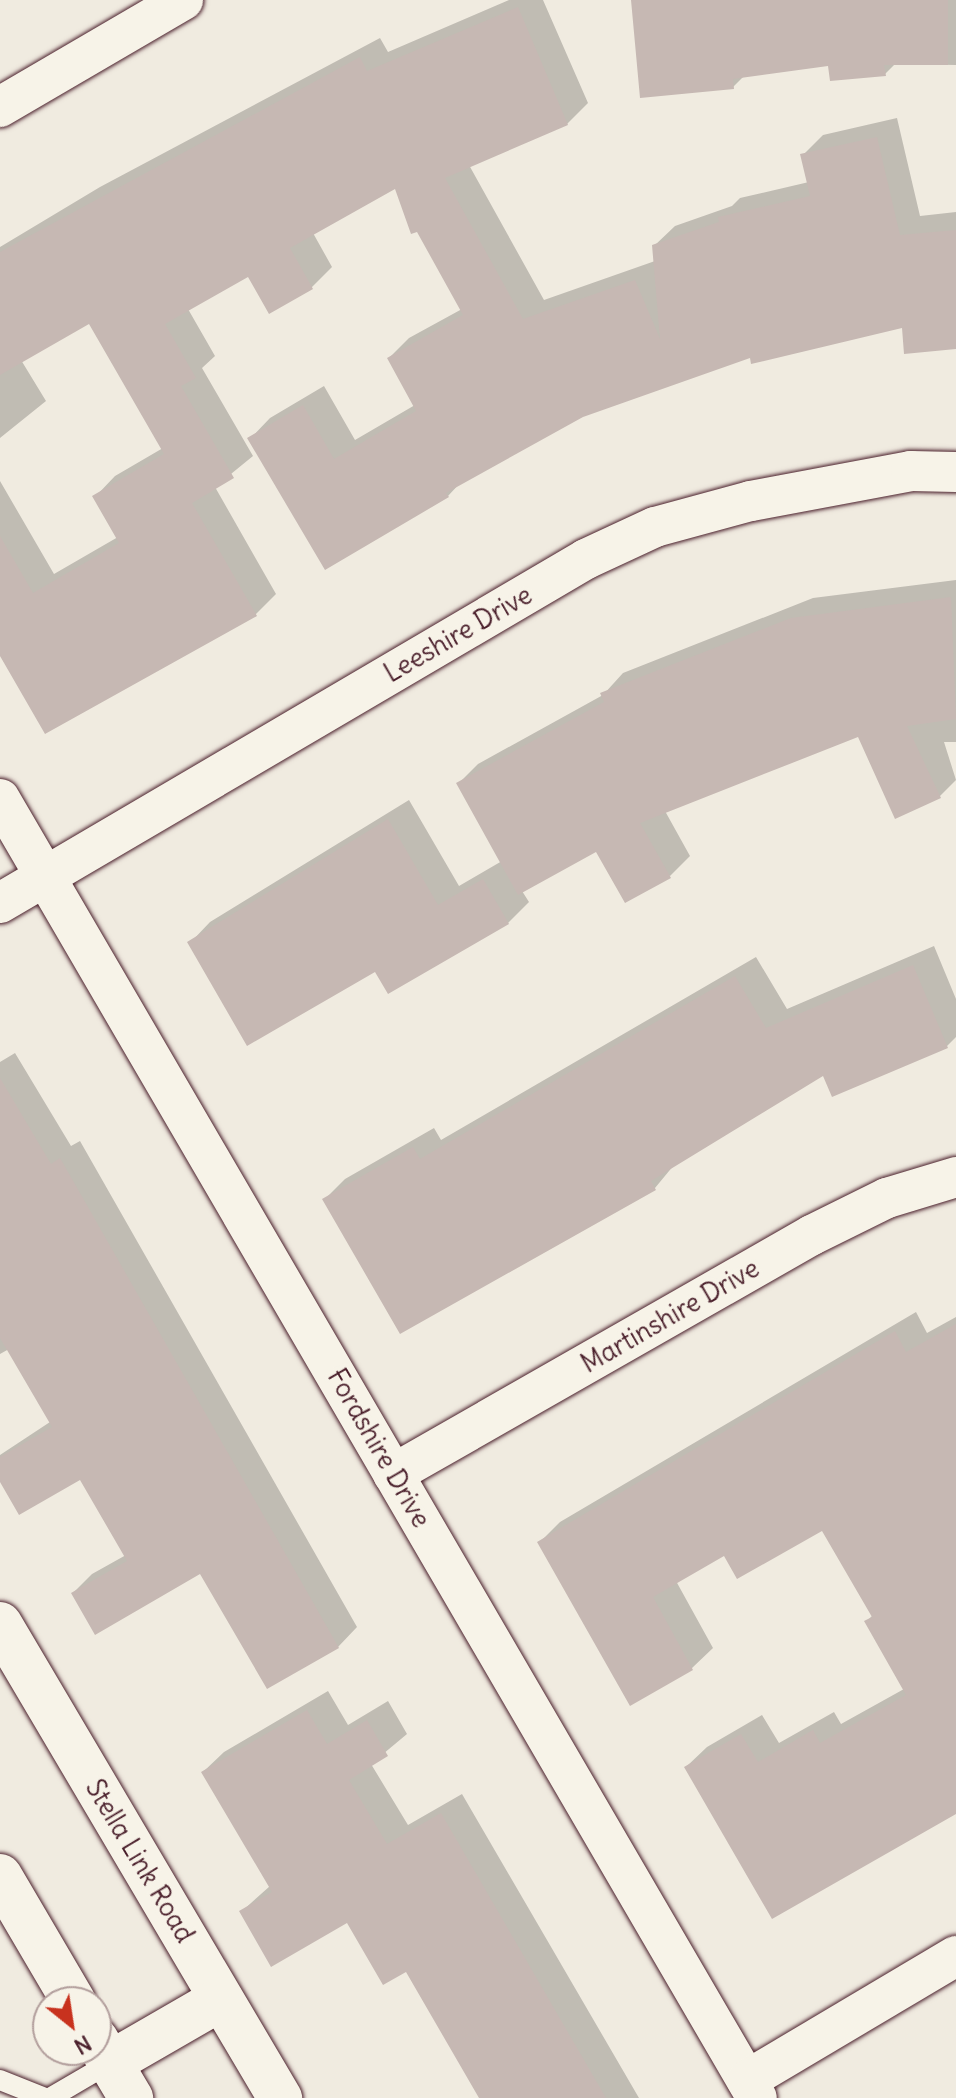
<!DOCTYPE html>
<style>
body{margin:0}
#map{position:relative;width:956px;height:2098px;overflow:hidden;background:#f0ebe0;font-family:Delius,sans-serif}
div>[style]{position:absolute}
.shadow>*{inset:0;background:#0003}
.building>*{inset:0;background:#c6b8b3}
.roads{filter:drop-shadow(0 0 2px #4a1f2b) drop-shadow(0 0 2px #4a1f2b)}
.lane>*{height:20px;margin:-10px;padding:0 10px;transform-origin:10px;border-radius:10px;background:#f7f3e8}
.street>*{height:40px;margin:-20px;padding:0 20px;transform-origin:20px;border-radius:20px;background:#f7f3e8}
.secondary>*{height:44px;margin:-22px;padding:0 22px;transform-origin:22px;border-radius:22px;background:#f7f3e8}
span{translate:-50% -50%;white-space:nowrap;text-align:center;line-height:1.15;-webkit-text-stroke:8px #f7f3e8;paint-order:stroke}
.street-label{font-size:26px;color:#4a1f2b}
.north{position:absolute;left:32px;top:1986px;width:80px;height:80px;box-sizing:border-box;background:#f7f3e8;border:2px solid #b29e9c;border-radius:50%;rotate:150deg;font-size:22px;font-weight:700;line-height:32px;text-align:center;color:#4a1f2b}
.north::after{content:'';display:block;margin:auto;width:28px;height:36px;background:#c8321e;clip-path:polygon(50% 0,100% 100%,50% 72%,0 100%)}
</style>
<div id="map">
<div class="shadow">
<div style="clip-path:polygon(509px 0,543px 0,588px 103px,567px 124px,469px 165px,544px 300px,655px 261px,654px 246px,675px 226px,732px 206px,740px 198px,809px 182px,803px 155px,823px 135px,897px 118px,920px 216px,956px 212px,956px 347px,904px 326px,752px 356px,582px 416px,461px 482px,448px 496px,250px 439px,270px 418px,324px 386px,355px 440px,415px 405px,389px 358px,409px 338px,462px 309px,396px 186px,313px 233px,332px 267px,312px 287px,270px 311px,249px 274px,188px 309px,215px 356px,202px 368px,253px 456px,215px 487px,276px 594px,256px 614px,46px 731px,0 655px,0 481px,54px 574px,118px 537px,95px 497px,115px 476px,163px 448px,89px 321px,21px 360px,46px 401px,0 438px,0 247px,100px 187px,380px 38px,388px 52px)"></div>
<div style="clip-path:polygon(633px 0,956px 0,956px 65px,895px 64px,885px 74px,830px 64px,745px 75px,733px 87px)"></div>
<div style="clip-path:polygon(956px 580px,956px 742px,944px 742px,956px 780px,940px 796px,896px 817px,859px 735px,665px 811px,690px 856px,670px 876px,597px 849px,522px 891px,529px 902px,508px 923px,376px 969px,190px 943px,210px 922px,409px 800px,459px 886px,502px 861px,458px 784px,478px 764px,603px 695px,623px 673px,813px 598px)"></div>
<div style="clip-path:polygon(934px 946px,956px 999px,956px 1037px,947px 1046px,824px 1073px,674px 1165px,655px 1188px,324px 1200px,345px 1179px,434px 1128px,441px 1140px,756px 957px,787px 1009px)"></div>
<div style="clip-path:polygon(15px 1053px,71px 1146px,80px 1141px,357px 1627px,338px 1647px,201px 1571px,73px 1593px,92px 1574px,126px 1555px,81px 1477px,0 1478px,0 1455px,50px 1422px,9px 1349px,0 1354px,0 1062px)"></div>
<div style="clip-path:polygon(916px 1312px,927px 1333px,956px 1317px,956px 1812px,686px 1767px,707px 1747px,762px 1715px,779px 1743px,834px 1712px,841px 1724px,904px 1689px,866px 1622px,873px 1615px,822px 1528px,725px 1554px,676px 1581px,713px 1648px,692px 1668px,630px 1703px,539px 1543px,560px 1522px)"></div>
<div style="clip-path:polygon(328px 1691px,348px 1725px,388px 1701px,407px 1734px,371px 1764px,408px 1825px,462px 1794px,639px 2098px,481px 2098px,407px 1969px,348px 1920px,241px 1912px,270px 1886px,203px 1772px,224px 1752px)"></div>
</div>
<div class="building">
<div style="clip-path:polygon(631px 0,948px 0,948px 65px,884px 65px,886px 76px,830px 81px,828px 66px,733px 79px,734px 89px,640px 98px)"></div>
<div style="clip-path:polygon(518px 7px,568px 125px,445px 178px,523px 319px,635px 280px,660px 339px,652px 245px,719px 222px,718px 217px,810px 196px,800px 154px,877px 137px,900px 235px,956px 230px,956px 349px,904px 354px,902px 328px,751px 364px,750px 358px,583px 417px,446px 493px,449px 497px,325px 570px,247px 438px,303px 405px,334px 459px,416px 411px,387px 358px,463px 315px,417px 232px,411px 234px,395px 189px,290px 248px,313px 289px,269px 314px,248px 277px,165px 324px,196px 378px,181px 386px,234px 478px,192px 503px,257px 616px,45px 734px,0 656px,0 536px,33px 593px,119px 543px,92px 496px,164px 454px,89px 324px,0 375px,0 252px,360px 57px,367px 71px)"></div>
<div style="clip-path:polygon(951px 597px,956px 719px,907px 726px,941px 798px,895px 819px,858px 737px,640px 823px,671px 878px,625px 903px,596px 852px,518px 895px,456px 783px,604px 702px,600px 693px,791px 618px)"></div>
<div style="clip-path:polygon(388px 819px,438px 905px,483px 879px,509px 924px,388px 994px,375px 972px,247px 1046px,187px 942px)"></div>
<div style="clip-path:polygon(913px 965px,948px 1048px,832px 1097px,823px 1076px,651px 1181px,656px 1190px,400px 1334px,322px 1199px,413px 1147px,420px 1159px,735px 976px,766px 1028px)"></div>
<div style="clip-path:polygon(0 1078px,51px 1164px,60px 1158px,339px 1648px,267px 1689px,200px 1574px,95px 1635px,71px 1593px,127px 1561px,80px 1480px,19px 1515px,0 1482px,0 1457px,52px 1427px,0 1338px)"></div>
<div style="clip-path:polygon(956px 1324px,956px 1814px,772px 1919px,684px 1767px,741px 1734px,758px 1762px,813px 1730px,820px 1743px,906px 1695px,864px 1621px,872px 1617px,822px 1531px,737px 1579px,724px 1556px,653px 1597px,693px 1670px,630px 1706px,537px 1542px,895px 1331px,906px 1352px)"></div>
<div style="clip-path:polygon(307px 1710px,327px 1744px,367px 1720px,388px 1756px,349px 1780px,387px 1844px,441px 1813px,606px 2098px,479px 2098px,406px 1972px,383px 1985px,347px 1923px,271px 1967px,239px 1911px,272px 1892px,201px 1772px)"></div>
</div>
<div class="roads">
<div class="lane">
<div style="left:0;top:2080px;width:48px;rotate:21.8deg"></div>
<div style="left:50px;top:2098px;width:69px;rotate:-30.3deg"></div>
</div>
<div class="street">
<div style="left:0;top:107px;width:212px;rotate:-30.3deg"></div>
<div style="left:0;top:799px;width:1503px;rotate:59.77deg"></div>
<div style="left:0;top:903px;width:680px;rotate:-30.41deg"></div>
<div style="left:586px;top:559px;width:76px;rotate:-24.9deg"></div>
<div style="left:655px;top:527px;width:99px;rotate:-15.2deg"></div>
<div style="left:751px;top:501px;width:163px;rotate:-10.6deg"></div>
<div style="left:911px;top:471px;width:45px;rotate:1.3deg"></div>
<div style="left:393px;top:1474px;width:482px;rotate:-29.7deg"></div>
<div style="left:812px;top:1235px;width:84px;rotate:-26.3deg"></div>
<div style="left:887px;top:1198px;width:72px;rotate:-16.9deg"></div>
<div style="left:747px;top:2080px;width:243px;rotate:-30.7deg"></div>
</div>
<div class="secondary">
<div style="left:0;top:1624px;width:551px;rotate:59.43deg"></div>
<div style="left:0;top:1876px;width:146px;rotate:59.6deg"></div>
<div style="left:96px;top:2039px;width:69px;rotate:59.3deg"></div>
<div style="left:110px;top:2063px;width:128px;rotate:-30deg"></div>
</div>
</div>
<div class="street-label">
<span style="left:458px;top:634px;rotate:-30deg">Leeshire Drive</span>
<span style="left:670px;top:1316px;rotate:-30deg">Martinshire Drive</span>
<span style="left:379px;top:1448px;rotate:60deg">Fordshire Drive</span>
<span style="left:140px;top:1861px;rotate:59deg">Stella Link Road</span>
</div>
<div class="north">N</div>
</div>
